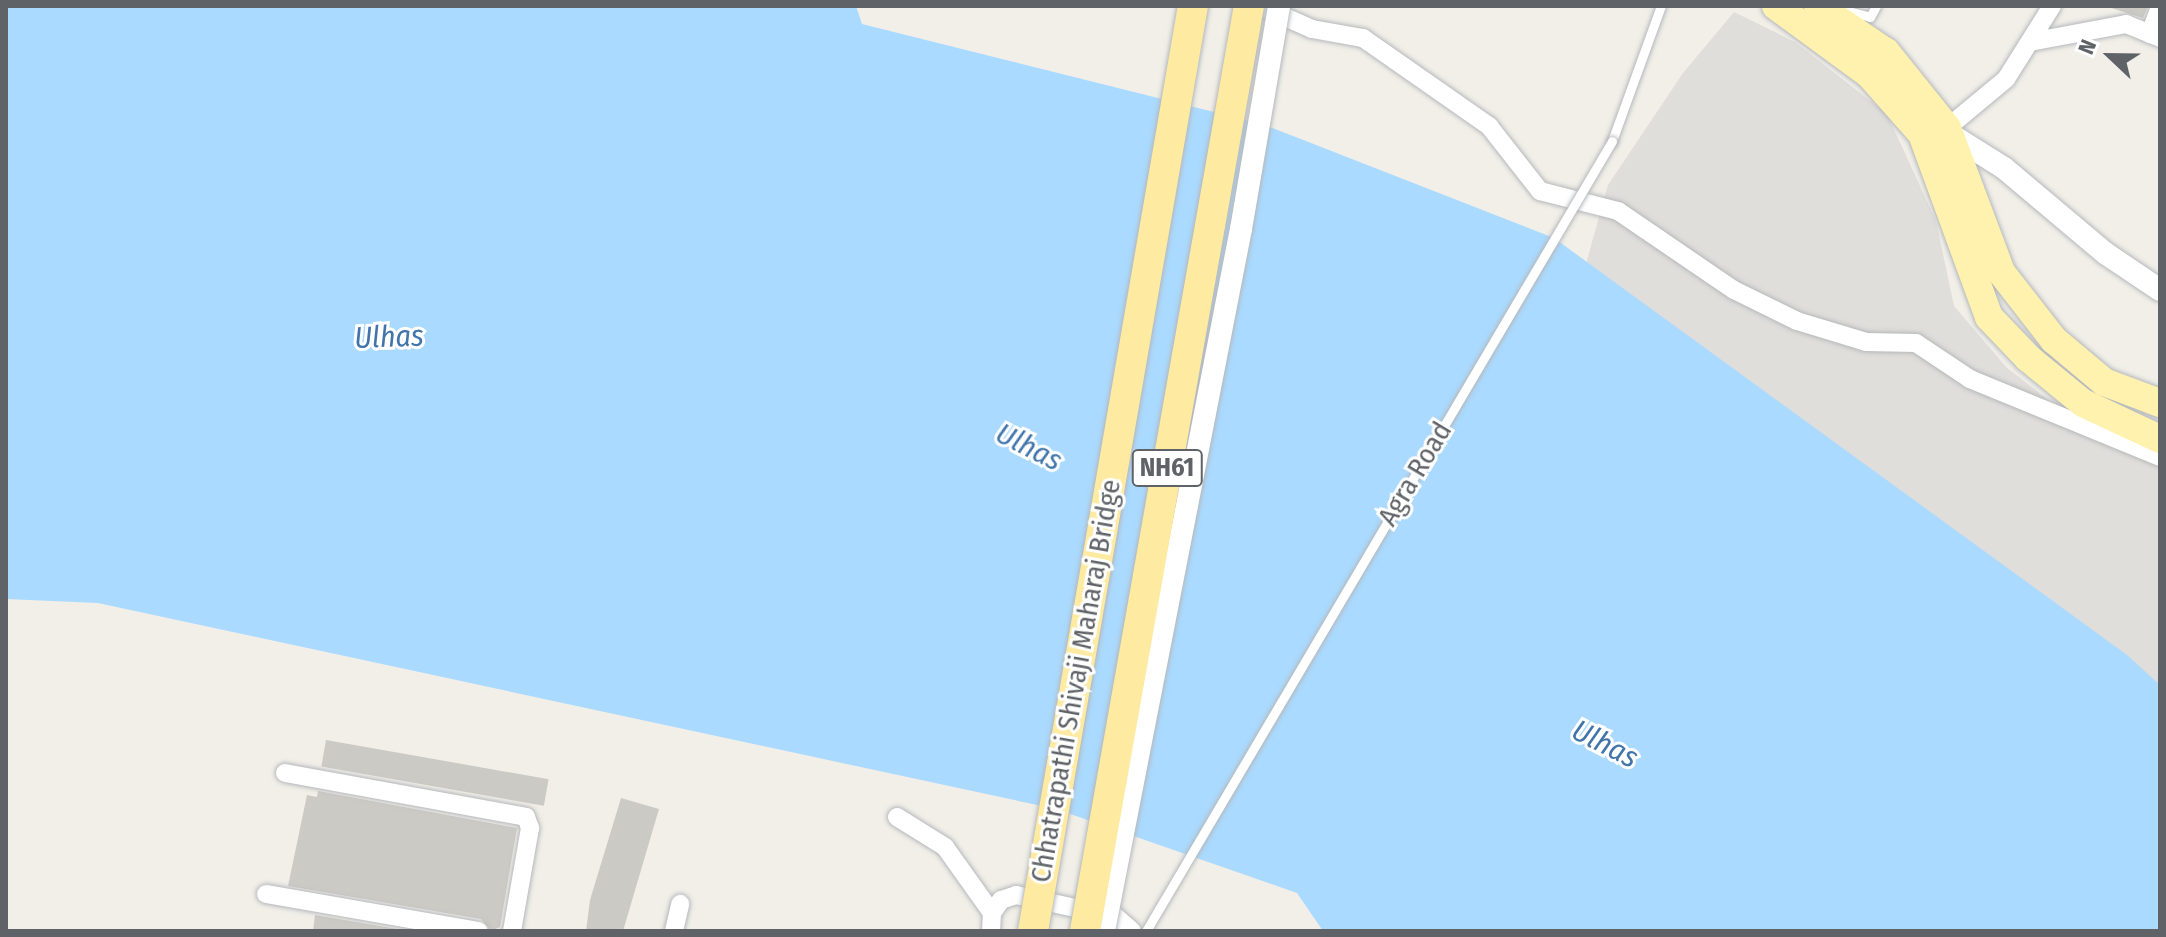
<!DOCTYPE html>
<style>
body{margin:0}
#map{position:relative;width:2166px;height:937px;overflow:hidden;background:#f1efe8;font-family:"Fira Sans Condensed",sans-serif}
div>[style]{position:absolute}
.industrial>*{inset:0;background:#e0deda}
.water>*{inset:0;background:#aadaff}
.building>*{inset:0;background:#cccac5;transform-origin:0 0}
.roads{filter:drop-shadow(0 0 2px #b5b8bc) drop-shadow(0 0 2px #b5b8bc)}
.service>*{height:9px;margin:-4.5px;padding:0 4.5px;transform-origin:4.5px;border-radius:4.5px;background:#fff}
.minor>*{height:18px;margin:-9px;padding:0 9px;transform-origin:9px;border-radius:9px;background:#fff}
.tertiary>*{height:22px;margin:-11px;padding:0 11px;transform-origin:11px;border-radius:11px;background:#fff}
.primary>*{height:28px;margin:-14px;padding:0 14px;transform-origin:14px;border-radius:14px;background:#fff2af}
.bridges{filter:drop-shadow(0 0 2px #b5b8bc) drop-shadow(0 0 2px #b5b8bc)}
.service-bridge>*{height:9px;margin:-4.5px;padding:0 4.5px;transform-origin:4.5px;border-radius:4.5px;background:#fff}
.tertiary-bridge>*{height:22px;margin:-11px;padding:0 11px;transform-origin:11px;border-radius:11px;background:#fff}
.trunk-bridge>*{height:30px;margin:-15px;padding:0 15px;transform-origin:15px;border-radius:15px;background:#feeaa1}
span{translate:-50% -50%;white-space:nowrap;text-align:center;line-height:1.15;-webkit-text-stroke:6px #fff;paint-order:stroke}
.shield-label span{padding:2px 6px;background:#fff;border:2px solid;border-radius:6px;-webkit-text-stroke-width:0}
.shield-label{font-size:26px;color:#5f6368;font-weight:700}
.street-label{font-size:28px;color:#5f6368}
.water-label{font-size:30px;color:#4174aa;font-style:italic}
.frame{position:absolute;inset:0;border:8px solid #5f6368;pointer-events:none}
.north{position:absolute;left:2070px;top:16px;width:80px;height:80px;-webkit-text-stroke:6px #fff;paint-order:stroke;rotate:292deg;font-size:22px;font-weight:700;line-height:32px;text-align:center;color:#5f6368}
.north::after{content:'';display:block;margin:auto;width:28px;height:36px;background:#5f6368;clip-path:polygon(50% 0,100% 100%,50% 72%,0 100%)}
</style>
<div id="map">
<div class="industrial">
<div style="clip-path:polygon(1734px 12px,1795px 42px,1887px 114px,1936px 221px,1954px 306px,2007px 368px,2110px 447px,2160px 467px,2160px 708px,1582px 278px,1608px 185px,1683px 73px)"></div>
</div>
<div class="water">
<div style="clip-path:polygon(6px 6px,856px 6px,862px 24px,1262px 124px,1554px 238px,2127px 655px,2160px 685px,2160px 931px,1323px 931px,1297px 893px,1056px 809px,98px 603px,6px 599px)"></div>
</div>
<div class="building">
<div style="clip-path:polygon(2105px 6px,2148px 6px,2143px 18px)"></div>
<div style="left:326px;top:740px;width:226px;height:27px;rotate:10deg"></div>
<div style="clip-path:polygon(318px 791px,517px 828px,500px 927px,491px 931px,481px 919px,288px 886px,307px 795px,317px 797px)"></div>
<div style="clip-path:polygon(621px 798px,659px 809px,623px 931px,586px 931px,590px 900px)"></div>
<div style="clip-path:polygon(315px 915px,409px 931px,313px 931px)"></div>
</div>
<div class="roads">
<div class="service">
<div style="left:1848px;top:11px;width:23px;rotate:15deg"></div>
<div style="left:1870px;top:17px;width:13px;rotate:-61deg"></div>
<div style="left:1612px;top:141px;width:144px;rotate:-70.1deg"></div>
</div>
<div class="minor">
<div style="left:1260px;top:6px;width:57px;rotate:23.9deg"></div>
<div style="left:1312px;top:29px;width:52px;rotate:10deg"></div>
<div style="left:1363px;top:38px;width:154px;rotate:34.9deg"></div>
<div style="left:1489px;top:126px;width:83px;rotate:51.9deg"></div>
<div style="left:1540px;top:191px;width:81px;rotate:14.4deg"></div>
<div style="left:1618px;top:211px;width:140px;rotate:34.3deg"></div>
<div style="left:1734px;top:290px;width:70px;rotate:26.2deg"></div>
<div style="left:1797px;top:321px;width:72px;rotate:16.9deg"></div>
<div style="left:1866px;top:342px;width:50px;rotate:1.1deg"></div>
<div style="left:1916px;top:343px;width:65px;rotate:33.7deg"></div>
<div style="left:1970px;top:379px;width:205px;rotate:22.3deg"></div>
<div style="left:2150px;top:34px;width:29px;rotate:-70deg"></div>
<div style="left:2030px;top:42px;width:98px;rotate:-10.6deg"></div>
<div style="left:2126px;top:24px;width:37px;rotate:22deg"></div>
<div style="left:1947px;top:128px;width:77px;rotate:-39.7deg"></div>
<div style="left:2006px;top:79px;width:86px;rotate:-57.8deg"></div>
<div style="left:285px;top:773px;width:245px;rotate:10.3deg"></div>
<div style="left:526px;top:817px;width:12px;rotate:70deg"></div>
<div style="left:530px;top:828px;width:105px;rotate:99.9deg"></div>
<div style="left:897px;top:817px;width:57px;rotate:32deg"></div>
<div style="left:945px;top:847px;width:81px;rotate:54.5deg"></div>
<div style="left:992px;top:913px;width:18px;rotate:93deg"></div>
<div style="left:266px;top:894px;width:216px;rotate:9.9deg"></div>
<div style="left:992px;top:913px;width:16px;rotate:-55deg"></div>
<div style="left:1001px;top:900px;width:16px;rotate:-18deg"></div>
<div style="left:1016px;top:895px;width:102px;rotate:12.4deg"></div>
<div style="left:1116px;top:917px;width:21px;rotate:41deg"></div>
<div style="left:674px;top:931px;width:28px;rotate:-77deg"></div>
</div>
<div class="tertiary">
<div style="left:1942px;top:129px;width:73px;rotate:32.2deg"></div>
<div style="left:2004px;top:168px;width:132px;rotate:40.1deg"></div>
<div style="left:2105px;top:253px;width:66px;rotate:33.9deg"></div>
</div>
<div class="primary">
<div style="left:1776px;top:6px;width:115px;rotate:36.2deg"></div>
<div style="left:1869px;top:74px;width:80px;rotate:48.5deg"></div>
<div style="left:1922px;top:134px;width:195px;rotate:69.9deg"></div>
<div style="left:1989px;top:317px;width:57px;rotate:46.4deg"></div>
<div style="left:2028px;top:358px;width:71px;rotate:39.3deg"></div>
<div style="left:2083px;top:403px;width:85px;rotate:25.1deg"></div>
<div style="left:1818px;top:6px;width:82px;rotate:34.1deg"></div>
<div style="left:1886px;top:52px;width:97px;rotate:51.2deg"></div>
<div style="left:1947px;top:128px;width:154px;rotate:69.4deg"></div>
<div style="left:2001px;top:272px;width:86px;rotate:52.1deg"></div>
<div style="left:2054px;top:340px;width:65px;rotate:40deg"></div>
<div style="left:2104px;top:382px;width:60px;rotate:20.6deg"></div>
</div>
</div>
<div class="bridges">
<div class="service-bridge">
<div style="left:1146px;top:931px;width:917px;rotate:-59.46deg"></div>
</div>
<div class="tertiary-bridge">
<div style="left:1104px;top:931px;width:715px;rotate:-78.96deg"></div>
<div style="left:1241px;top:229px;width:226px;rotate:-80.3deg"></div>
</div>
<div class="trunk-bridge">
<div style="left:1033px;top:931px;width:939px;rotate:-80.19deg"></div>
<div style="left:1085px;top:931px;width:939px;rotate:-79.95deg"></div>
</div>
</div>
<div class="shield-label">
<span style="left:1167px;top:468px">NH61</span>
</div>
<div class="street-label">
<span style="left:1415px;top:474px;rotate:-59deg">Agra Road</span>
<span style="left:1076px;top:681px;rotate:-80deg">Chhatrapathi Shivaji Maharaj Bridge</span>
</div>
<div class="water-label">
<span style="left:389px;top:337px;rotate:-2deg">Ulhas</span>
<span style="left:1029px;top:447px;rotate:27deg">Ulhas</span>
<span style="left:1605px;top:744px;rotate:27deg">Ulhas</span>
</div>
<div class="frame"></div>
<div class="north">N</div>
</div>
